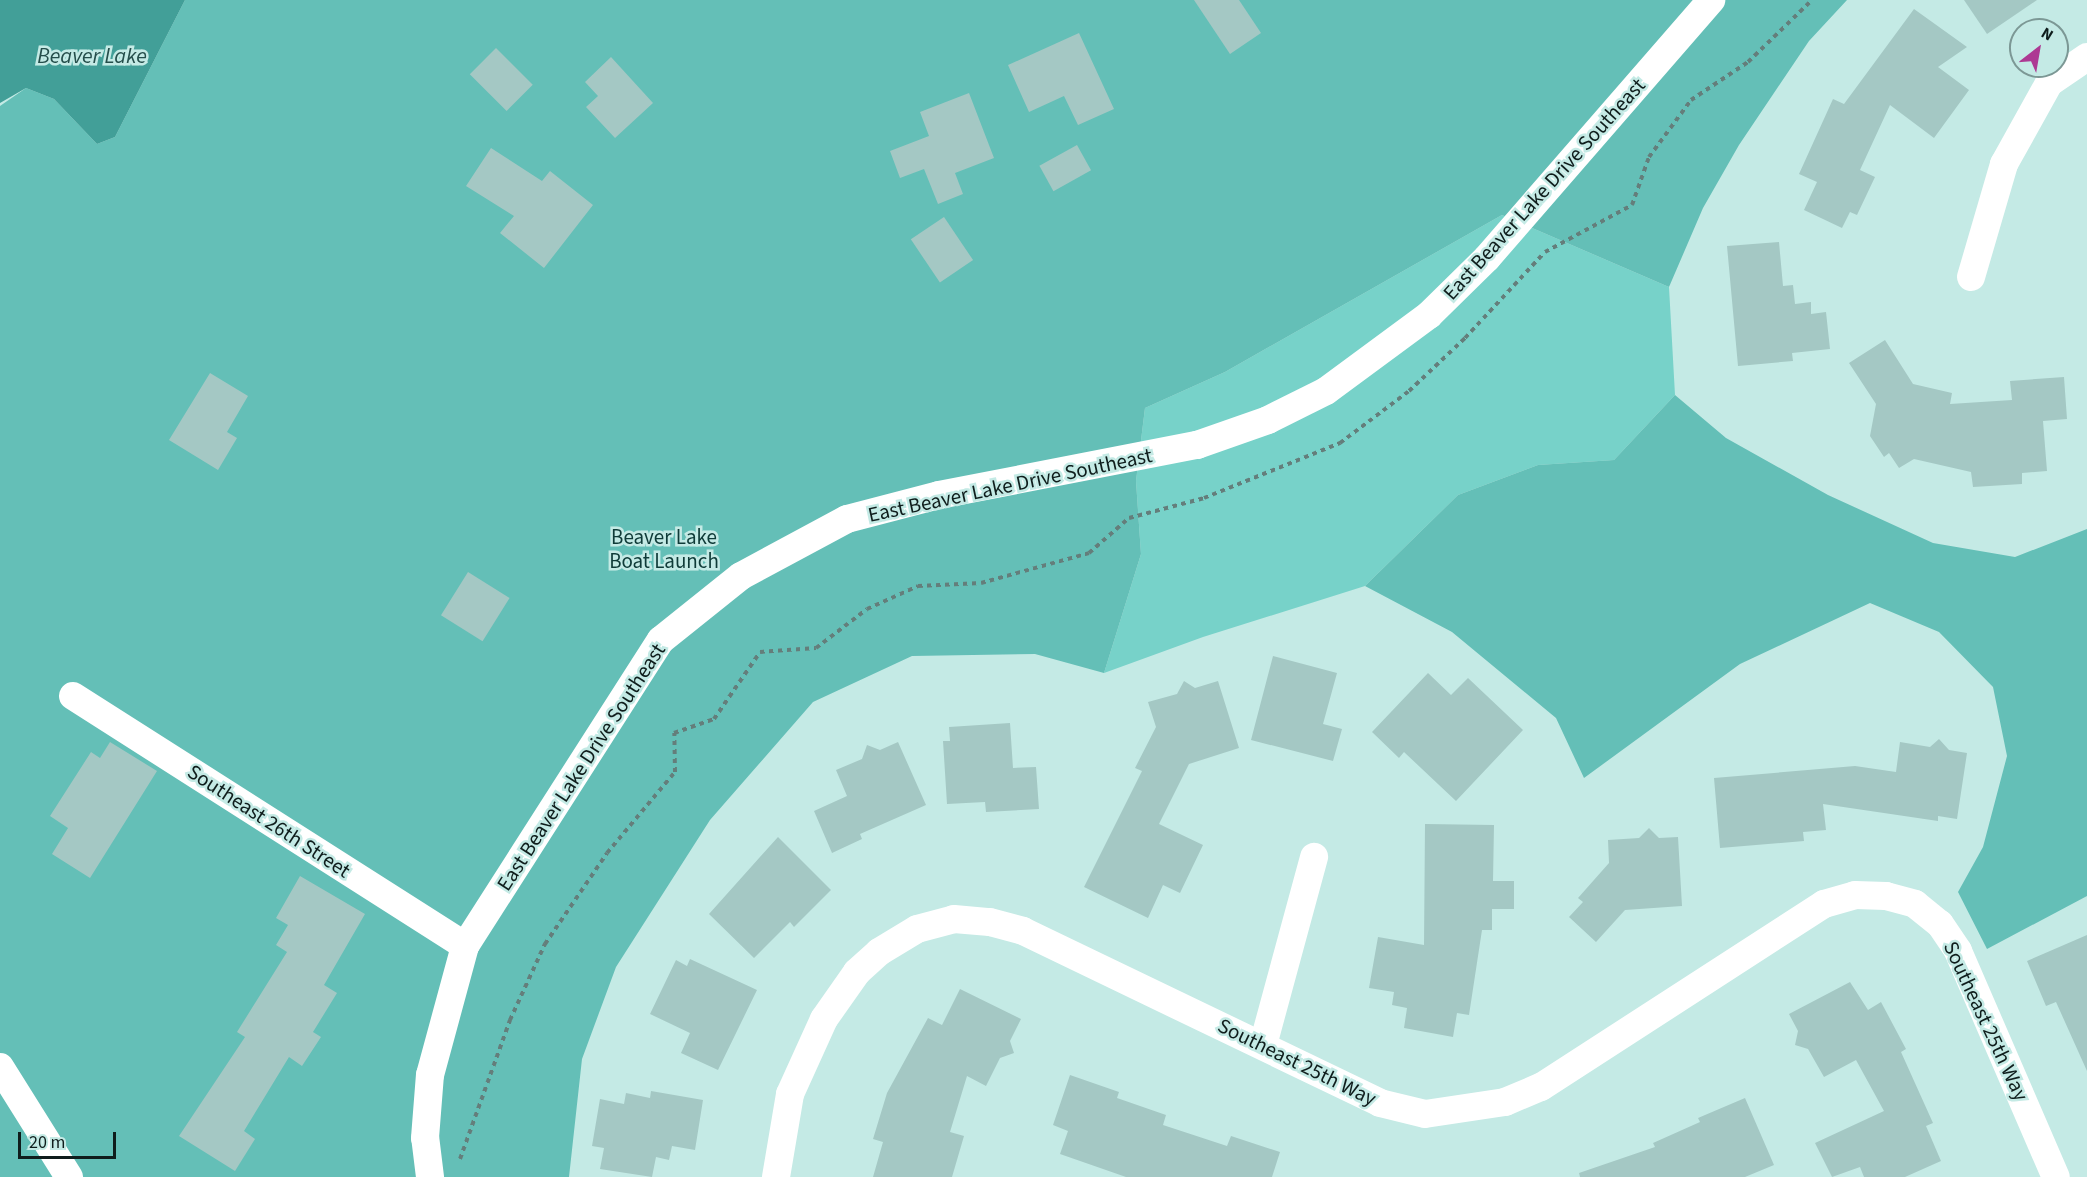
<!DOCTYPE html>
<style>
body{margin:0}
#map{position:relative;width:2087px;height:1177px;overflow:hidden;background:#c4eae5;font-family:"Source Sans 3",sans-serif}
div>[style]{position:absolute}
.green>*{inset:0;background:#77d2c9}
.forest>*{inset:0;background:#64bfb7}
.water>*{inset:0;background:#429f98}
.building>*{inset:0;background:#a4c8c4;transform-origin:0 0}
.path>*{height:4px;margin-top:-2px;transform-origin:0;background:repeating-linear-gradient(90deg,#647e7b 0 4.5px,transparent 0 9px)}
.minor>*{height:28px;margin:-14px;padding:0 14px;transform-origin:14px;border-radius:14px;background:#fff}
span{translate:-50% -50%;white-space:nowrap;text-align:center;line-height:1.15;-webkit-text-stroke:5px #c4eae5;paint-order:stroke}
.street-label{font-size:21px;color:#0f1d1c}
.park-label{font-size:21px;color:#0f3b38}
.water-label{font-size:22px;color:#254e4b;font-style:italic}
.north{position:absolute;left:2009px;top:18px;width:60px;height:60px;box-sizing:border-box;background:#c4eae5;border:2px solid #7c9895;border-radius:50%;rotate:31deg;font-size:16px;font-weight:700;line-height:24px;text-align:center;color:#0f1d1c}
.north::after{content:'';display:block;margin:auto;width:21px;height:27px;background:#ad3993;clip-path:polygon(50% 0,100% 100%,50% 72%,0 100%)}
.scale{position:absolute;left:18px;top:1132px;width:98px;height:27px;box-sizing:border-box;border:3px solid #0f1d1c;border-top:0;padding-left:8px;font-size:18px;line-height:21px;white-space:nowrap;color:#0f1d1c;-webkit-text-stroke:4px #c4eae5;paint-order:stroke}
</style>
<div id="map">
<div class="green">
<div style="clip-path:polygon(1502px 215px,1669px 287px,1675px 395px,1614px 460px,1538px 465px,1458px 495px,1365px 586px,1203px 637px,1104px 673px,1141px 554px,1136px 481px,1145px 408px,1225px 372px)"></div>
</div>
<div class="forest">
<div style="clip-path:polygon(185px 0,1847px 0,1809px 41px,1739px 145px,1703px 208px,1669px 287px,1502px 215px,1225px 372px,1145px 408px,1136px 481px,1141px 554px,1104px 673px,1035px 654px,912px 656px,813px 702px,710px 820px,616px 967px,582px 1059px,569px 1177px,0 1177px,0 106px,26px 88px,54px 99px,97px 144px,115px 137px)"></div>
<div style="clip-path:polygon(1675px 395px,1726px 438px,1828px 495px,1933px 543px,2015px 557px,2087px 529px,2087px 896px,1987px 949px,1958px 892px,1983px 847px,2007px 756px,1993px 687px,1939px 632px,1870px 603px,1740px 664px,1584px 778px,1556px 718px,1452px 632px,1365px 586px,1458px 495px,1538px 465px,1614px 460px)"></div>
</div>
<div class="water">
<div style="clip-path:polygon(0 0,185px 0,115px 137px,97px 144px,54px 99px,26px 88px,0 103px)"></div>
</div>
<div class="building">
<div style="clip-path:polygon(1194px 0,1239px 0,1261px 33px,1230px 54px)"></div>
<div style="clip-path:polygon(1964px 0,2037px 0,1987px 34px)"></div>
<div style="clip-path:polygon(1914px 9px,1967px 47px,1938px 67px,1969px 90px,1934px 138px,1890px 105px,1860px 170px,1875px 177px,1857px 215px,1850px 212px,1842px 228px,1804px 210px,1817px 182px,1799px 174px,1833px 99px,1844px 104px)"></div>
<div style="clip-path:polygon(1079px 33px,1114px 109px,1078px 125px,1064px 96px,1029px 112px,1008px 65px)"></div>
<div style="left:496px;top:48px;width:52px;height:37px;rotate:45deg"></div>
<div style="clip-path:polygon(611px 57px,653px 103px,615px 138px,586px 107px,598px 96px,585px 82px)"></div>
<div style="clip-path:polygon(969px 93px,994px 158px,955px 173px,963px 194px,938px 204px,924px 169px,900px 178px,890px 151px,929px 136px,920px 112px)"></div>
<div style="left:1077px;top:145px;width:29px;height:43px;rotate:61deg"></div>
<div style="clip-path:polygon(491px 148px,542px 181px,550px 171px,593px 205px,544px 268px,500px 233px,514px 216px,466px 186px)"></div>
<div style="left:944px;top:217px;width:52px;height:40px;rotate:56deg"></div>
<div style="clip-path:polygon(1779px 242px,1783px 286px,1793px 285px,1795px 304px,1811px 302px,1811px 314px,1826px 312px,1830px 349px,1792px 353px,1793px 361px,1738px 366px,1727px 246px)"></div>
<div style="clip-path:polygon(1885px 340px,1913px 384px,1952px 393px,1950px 404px,2012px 400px,2010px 381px,2064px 377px,2067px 419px,2043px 421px,2047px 471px,2022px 473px,2022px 484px,1973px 487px,1971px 472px,1914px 459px,1899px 468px,1889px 453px,1884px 457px,1870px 436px,1876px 404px,1849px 363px)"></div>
<div style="clip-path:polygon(210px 373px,248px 396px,227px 432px,237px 438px,218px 470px,169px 440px)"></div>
<div style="left:468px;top:572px;width:49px;height:51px;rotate:32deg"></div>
<div style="clip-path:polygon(1273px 656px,1337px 673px,1323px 724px,1342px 729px,1333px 761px,1251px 740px)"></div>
<div style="clip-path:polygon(1428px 673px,1451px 695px,1468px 678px,1523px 730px,1456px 801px,1404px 752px,1399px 758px,1372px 732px)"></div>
<div style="clip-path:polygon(1184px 681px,1195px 688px,1218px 681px,1239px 748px,1189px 764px,1159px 824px,1203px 845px,1180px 893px,1163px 885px,1148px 918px,1084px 887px,1142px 771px,1135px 768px,1156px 727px,1148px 702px,1177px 694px)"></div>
<div style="clip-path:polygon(1010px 723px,1013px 768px,1036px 767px,1039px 809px,986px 812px,985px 802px,947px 804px,943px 741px,950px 741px,949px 727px)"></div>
<div style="clip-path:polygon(1939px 739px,1949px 750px,1967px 753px,1957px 819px,1938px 816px,1938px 821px,1823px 804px,1826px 830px,1803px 832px,1804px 841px,1720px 848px,1714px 778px,1855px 766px,1896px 772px,1900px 742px,1930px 747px)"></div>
<div style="clip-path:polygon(110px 742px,157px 771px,90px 878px,52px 854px,68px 828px,50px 816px,91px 752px,100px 758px)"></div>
<div style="clip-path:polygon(898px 742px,926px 805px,860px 834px,862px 839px,832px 853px,814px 811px,847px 796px,836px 770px,862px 759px,867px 745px,880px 750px)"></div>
<div style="clip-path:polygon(1425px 824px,1494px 825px,1493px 881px,1514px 881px,1514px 909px,1492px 909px,1492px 930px,1482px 930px,1469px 1015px,1457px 1013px,1453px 1037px,1404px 1028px,1407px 1008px,1392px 1005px,1394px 992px,1369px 988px,1378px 937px,1424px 945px)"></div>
<div style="clip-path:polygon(1649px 828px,1659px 838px,1678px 837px,1682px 906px,1625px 910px,1596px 942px,1569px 917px,1583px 902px,1578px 898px,1609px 863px,1608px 840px,1639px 838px)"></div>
<div style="clip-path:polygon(778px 837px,831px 890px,794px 927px,790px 922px,754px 958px,709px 914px)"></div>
<div style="clip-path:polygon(300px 876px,365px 914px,324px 985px,337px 993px,313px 1032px,321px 1037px,302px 1066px,289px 1057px,244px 1131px,255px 1139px,235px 1171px,179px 1136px,245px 1037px,237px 1032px,287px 952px,276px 945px,288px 925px,276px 918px)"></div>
<div style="clip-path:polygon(2087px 935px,2087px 1071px,2056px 1002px,2046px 1006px,2027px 961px)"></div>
<div style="clip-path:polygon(690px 959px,757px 990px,718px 1070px,681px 1053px,690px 1033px,650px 1014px,676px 960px,687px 966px)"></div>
<div style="clip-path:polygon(1850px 982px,1868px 1010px,1881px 1002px,1906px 1049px,1901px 1052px,1933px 1123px,1926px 1126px,1941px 1161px,1905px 1177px,1864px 1177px,1860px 1167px,1832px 1177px,1815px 1143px,1884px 1111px,1856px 1060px,1824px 1077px,1808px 1049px,1795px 1045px,1798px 1031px,1789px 1014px)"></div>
<div style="clip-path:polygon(960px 989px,1021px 1019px,1010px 1041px,1014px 1053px,1000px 1058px,986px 1086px,967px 1076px,950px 1132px,964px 1136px,952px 1177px,873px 1177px,883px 1142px,873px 1139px,887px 1093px,928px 1018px,942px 1025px)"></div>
<div style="clip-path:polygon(1070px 1075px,1119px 1092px,1117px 1098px,1166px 1115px,1163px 1125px,1227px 1146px,1231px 1136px,1280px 1152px,1272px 1177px,1126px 1177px,1060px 1154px,1068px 1131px,1053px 1125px)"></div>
<div style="clip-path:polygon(651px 1091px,703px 1100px,695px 1150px,672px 1146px,669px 1160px,656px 1157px,652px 1177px,600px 1169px,604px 1148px,592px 1146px,600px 1099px,624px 1104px,626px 1093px,650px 1098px)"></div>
<div style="clip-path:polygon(1745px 1098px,1774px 1165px,1745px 1177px,1580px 1177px,1579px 1173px,1655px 1147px,1653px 1143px,1700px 1122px,1698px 1118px)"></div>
</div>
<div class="path">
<div style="left:460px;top:1159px;width:148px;rotate:-70.2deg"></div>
<div style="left:510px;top:1020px;width:84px;rotate:-65.3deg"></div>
<div style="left:545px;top:944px;width:110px;rotate:-55.7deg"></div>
<div style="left:607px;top:853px;width:106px;rotate:-50deg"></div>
<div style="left:675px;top:772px;width:39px;rotate:-91deg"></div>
<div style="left:674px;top:733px;width:42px;rotate:-19.3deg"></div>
<div style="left:714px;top:719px;width:81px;rotate:-55.5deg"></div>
<div style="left:760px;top:652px;width:56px;rotate:-4.1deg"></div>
<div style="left:816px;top:648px;width:64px;rotate:-37.4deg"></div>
<div style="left:867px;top:609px;width:56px;rotate:-24.3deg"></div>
<div style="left:918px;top:586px;width:63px;rotate:-2.7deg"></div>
<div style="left:981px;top:583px;width:112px;rotate:-15.5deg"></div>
<div style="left:1089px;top:553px;width:53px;rotate:-41.2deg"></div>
<div style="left:1129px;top:518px;width:78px;rotate:-14.9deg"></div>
<div style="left:1204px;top:498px;width:147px;rotate:-22deg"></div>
<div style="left:1340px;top:443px;width:86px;rotate:-37deg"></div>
<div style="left:1409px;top:391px;width:77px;rotate:-43.4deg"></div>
<div style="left:1465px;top:338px;width:117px;rotate:-47.1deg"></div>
<div style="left:1545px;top:252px;width:99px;rotate:-28.4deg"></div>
<div style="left:1632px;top:205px;width:51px;rotate:-70.5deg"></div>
<div style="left:1649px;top:157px;width:71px;rotate:-53.6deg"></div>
<div style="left:1691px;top:100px;width:69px;rotate:-33.7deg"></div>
<div style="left:1748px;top:62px;width:89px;rotate:-44.1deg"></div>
</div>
<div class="minor">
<div style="left:1971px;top:277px;width:118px;rotate:-73.7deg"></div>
<div style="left:2004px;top:164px;width:93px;rotate:-60.9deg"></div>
<div style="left:2049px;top:83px;width:46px;rotate:-34.4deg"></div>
<div style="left:73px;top:696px;width:465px;rotate:32.5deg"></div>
<div style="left:1263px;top:1045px;width:195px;rotate:-74.8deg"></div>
<div style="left:0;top:1067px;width:130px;rotate:57.9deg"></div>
<div style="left:430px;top:1177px;width:39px;rotate:-97deg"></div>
<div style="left:425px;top:1138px;width:63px;rotate:-85.5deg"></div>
<div style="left:430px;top:1075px;width:134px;rotate:-74.8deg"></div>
<div style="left:465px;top:946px;width:363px;rotate:-57.4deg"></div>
<div style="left:661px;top:640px;width:102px;rotate:-38.7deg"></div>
<div style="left:741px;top:576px;width:120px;rotate:-28.3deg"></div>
<div style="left:847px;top:519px;width:95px;rotate:-14.6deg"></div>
<div style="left:939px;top:495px;width:263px;rotate:-11deg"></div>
<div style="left:1197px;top:445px;width:75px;rotate:-19.4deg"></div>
<div style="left:1268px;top:420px;width:65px;rotate:-26.6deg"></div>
<div style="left:1326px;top:391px;width:128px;rotate:-36.4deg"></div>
<div style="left:1429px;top:315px;width:81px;rotate:-44.5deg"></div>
<div style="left:1487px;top:258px;width:342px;rotate:-49deg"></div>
<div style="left:776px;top:1177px;width:84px;rotate:-80.4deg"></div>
<div style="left:790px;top:1094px;width:82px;rotate:-65.6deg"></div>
<div style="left:824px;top:1019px;width:57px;rotate:-54.9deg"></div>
<div style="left:857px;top:972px;width:30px;rotate:-42deg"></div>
<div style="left:879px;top:952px;width:44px;rotate:-31.2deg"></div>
<div style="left:917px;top:929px;width:38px;rotate:-15deg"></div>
<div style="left:954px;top:919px;width:36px;rotate:5deg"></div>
<div style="left:990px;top:922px;width:34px;rotate:15deg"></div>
<div style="left:1023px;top:931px;width:396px;rotate:25.7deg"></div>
<div style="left:1380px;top:1103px;width:46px;rotate:13.7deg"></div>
<div style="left:1425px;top:1114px;width:81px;rotate:-8.5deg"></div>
<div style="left:1505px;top:1102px;width:39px;rotate:-23deg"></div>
<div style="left:1541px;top:1087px;width:337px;rotate:-32.9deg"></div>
<div style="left:1824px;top:904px;width:32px;rotate:-16deg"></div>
<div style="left:1855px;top:895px;width:31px;rotate:2deg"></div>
<div style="left:1886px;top:896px;width:30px;rotate:15deg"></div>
<div style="left:1915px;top:904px;width:32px;rotate:39deg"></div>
<div style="left:1940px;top:924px;width:32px;rotate:56deg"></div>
<div style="left:1958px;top:951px;width:246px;rotate:66.6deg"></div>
</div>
<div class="street-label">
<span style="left:1544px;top:189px;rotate:-48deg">East Beaver Lake Drive Southeast</span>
<span style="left:1010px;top:485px;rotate:-12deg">East Beaver Lake Drive Southeast</span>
<span style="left:581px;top:767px;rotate:-57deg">East Beaver Lake Drive Southeast</span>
<span style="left:269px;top:821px;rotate:33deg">Southeast 26th Street</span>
<span style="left:1986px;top:1021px;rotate:65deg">Southeast 25th Way</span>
<span style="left:1297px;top:1062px;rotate:26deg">Southeast 25th Way</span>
</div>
<div class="park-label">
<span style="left:664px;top:549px">Beaver Lake<br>Boat Launch</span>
</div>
<div class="water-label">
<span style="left:92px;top:57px">Beaver Lake</span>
</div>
<div class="north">N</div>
<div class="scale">20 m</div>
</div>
